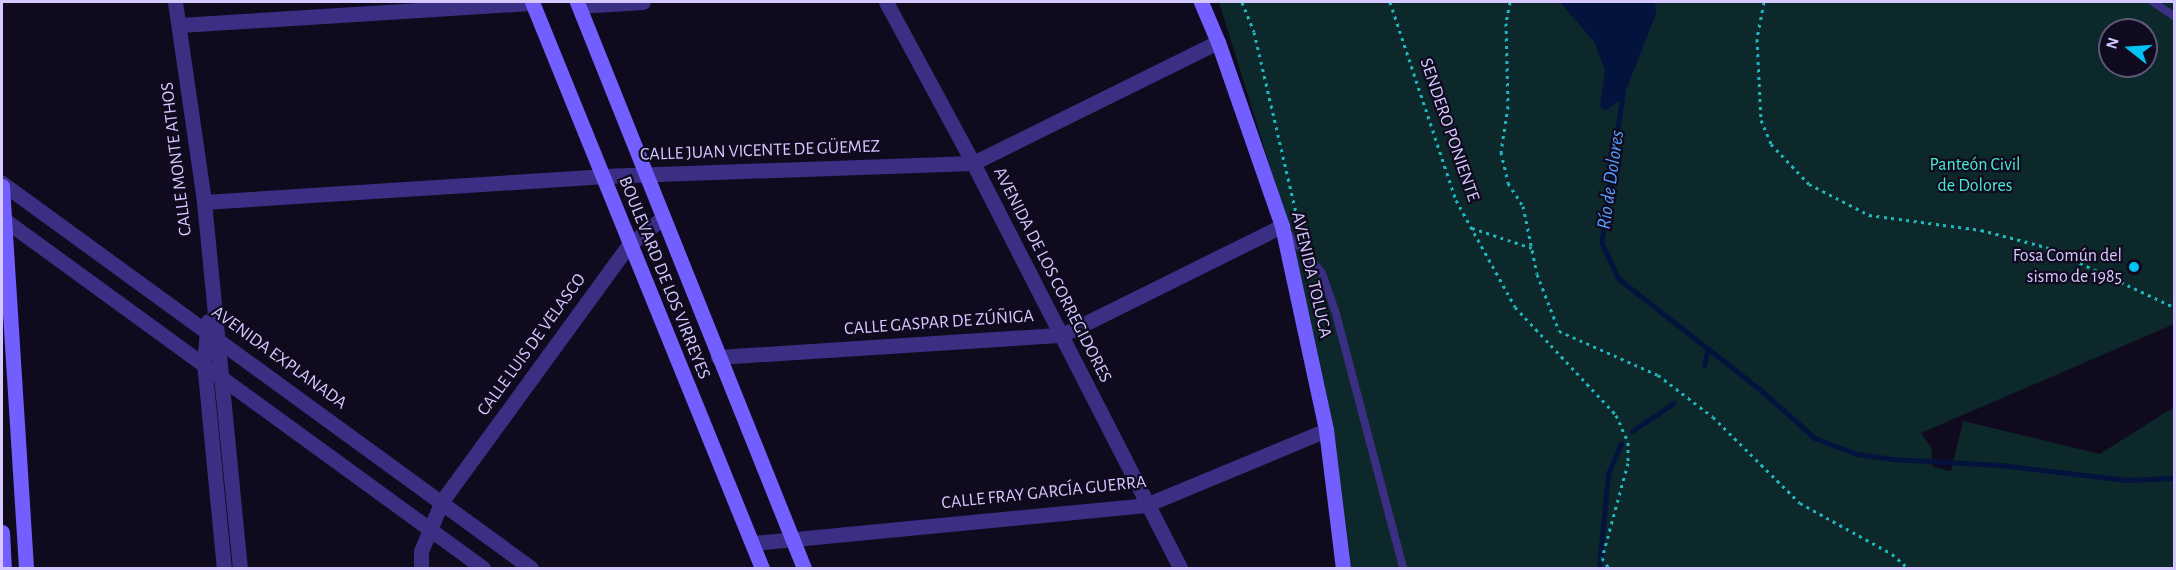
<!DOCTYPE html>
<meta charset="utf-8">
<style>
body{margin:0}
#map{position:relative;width:2176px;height:570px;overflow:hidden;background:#100a1f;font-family:"Alegreya Sans",sans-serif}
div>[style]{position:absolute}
.green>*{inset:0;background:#0c282a}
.water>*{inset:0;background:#04133e}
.stream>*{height:4.5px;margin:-2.25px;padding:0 2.25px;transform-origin:2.25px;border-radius:2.25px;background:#04133e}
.path>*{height:3px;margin-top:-1.5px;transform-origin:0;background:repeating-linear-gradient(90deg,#20b5bb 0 3px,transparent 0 7.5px)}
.lane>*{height:8px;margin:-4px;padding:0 4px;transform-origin:4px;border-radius:4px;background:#3b2f84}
.street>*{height:15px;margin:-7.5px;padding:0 7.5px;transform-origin:7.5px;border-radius:7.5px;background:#3b2f84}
.secondary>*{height:15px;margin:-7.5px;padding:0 7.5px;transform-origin:7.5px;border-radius:7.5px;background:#735fff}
.dots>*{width:16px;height:16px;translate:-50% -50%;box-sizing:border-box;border:3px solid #100a1f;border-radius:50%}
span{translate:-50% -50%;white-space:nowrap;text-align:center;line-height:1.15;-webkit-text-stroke:4.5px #100a1f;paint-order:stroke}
.street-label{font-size:18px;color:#d4c8ff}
.park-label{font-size:18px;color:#47ecd3}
.poi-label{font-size:18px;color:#d4c8ff}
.right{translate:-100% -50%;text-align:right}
.water-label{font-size:20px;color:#56a0ff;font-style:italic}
.frame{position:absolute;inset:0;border:3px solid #d4c8ff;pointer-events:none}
.north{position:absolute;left:2098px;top:18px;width:60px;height:60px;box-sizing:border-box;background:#100a1f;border:2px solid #5e5679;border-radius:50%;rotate:287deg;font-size:16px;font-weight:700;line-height:24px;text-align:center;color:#d4c8ff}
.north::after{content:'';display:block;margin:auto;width:21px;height:27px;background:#00c3f3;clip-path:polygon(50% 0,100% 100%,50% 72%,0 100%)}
</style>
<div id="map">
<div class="green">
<div style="clip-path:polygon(evenodd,1219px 2px,2174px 2px,2174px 324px,1921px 433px,1931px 447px,1933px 467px,1951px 471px,1963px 421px,2100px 454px,2174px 407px,2174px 568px,1350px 568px,1287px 221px,1219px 2px,2110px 30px,2146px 30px,2146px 66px,2110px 66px,2110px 30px)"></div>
</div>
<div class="water">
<div style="clip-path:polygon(1560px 2px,1655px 2px,1656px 14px,1623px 98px,1605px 111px,1600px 106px,1605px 71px,1595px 43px)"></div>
</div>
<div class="stream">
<div style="left:1623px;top:94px;width:150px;rotate:98deg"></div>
<div style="left:1602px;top:243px;width:38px;rotate:65deg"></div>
<div style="left:1618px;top:278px;width:182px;rotate:38.1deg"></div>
<div style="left:1761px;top:390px;width:72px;rotate:41.6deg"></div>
<div style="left:1815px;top:438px;width:45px;rotate:20.9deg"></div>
<div style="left:1857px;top:454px;width:34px;rotate:8deg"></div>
<div style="left:1891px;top:459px;width:110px;rotate:3.1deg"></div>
<div style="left:2001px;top:465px;width:126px;rotate:6.8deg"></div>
<div style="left:2126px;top:480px;width:48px;rotate:-2.4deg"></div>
<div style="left:1704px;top:365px;width:17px;rotate:-77deg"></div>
<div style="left:1632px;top:431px;width:50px;rotate:-33.7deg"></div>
<div style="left:1599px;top:568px;width:94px;rotate:-84.5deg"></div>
<div style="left:1608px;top:474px;width:33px;rotate:-67deg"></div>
</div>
<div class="path">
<div style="left:1242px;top:2px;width:32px;rotate:68deg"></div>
<div style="left:1254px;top:32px;width:194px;rotate:76.9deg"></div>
<div style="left:1390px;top:2px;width:209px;rotate:71.6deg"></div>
<div style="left:1456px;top:200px;width:122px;rotate:61.1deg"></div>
<div style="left:1515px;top:307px;width:148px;rotate:46.9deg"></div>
<div style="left:1616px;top:415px;width:30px;rotate:66deg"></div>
<div style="left:1628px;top:442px;width:21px;rotate:90deg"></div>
<div style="left:1628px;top:463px;width:98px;rotate:105.3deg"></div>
<div style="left:1602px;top:558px;width:12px;rotate:55deg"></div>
<div style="left:1510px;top:2px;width:21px;rotate:101deg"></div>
<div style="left:1506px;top:23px;width:83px;rotate:88.6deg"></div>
<div style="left:1508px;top:106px;width:47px;rotate:98.7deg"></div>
<div style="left:1501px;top:152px;width:32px;rotate:77deg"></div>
<div style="left:1508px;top:183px;width:27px;rotate:57deg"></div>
<div style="left:1523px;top:206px;width:69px;rotate:78.4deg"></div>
<div style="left:1537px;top:274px;width:61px;rotate:68.9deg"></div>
<div style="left:1559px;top:331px;width:108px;rotate:24deg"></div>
<div style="left:1658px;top:375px;width:69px;rotate:37.4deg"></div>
<div style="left:1713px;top:417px;width:122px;rotate:44.7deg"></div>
<div style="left:1800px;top:503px;width:105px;rotate:29deg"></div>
<div style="left:1892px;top:554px;width:21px;rotate:41deg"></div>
<div style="left:1764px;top:2px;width:38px;rotate:101deg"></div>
<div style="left:1757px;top:39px;width:81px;rotate:87.2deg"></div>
<div style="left:1761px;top:120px;width:26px;rotate:67deg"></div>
<div style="left:1771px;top:144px;width:55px;rotate:46.5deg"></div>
<div style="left:1809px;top:184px;width:68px;rotate:27.3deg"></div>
<div style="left:1869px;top:215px;width:113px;rotate:7.6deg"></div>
<div style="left:1981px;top:230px;width:67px;rotate:14.7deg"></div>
<div style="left:2046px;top:247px;width:141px;rotate:25.1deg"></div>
<div style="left:1472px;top:228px;width:63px;rotate:18.4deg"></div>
</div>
<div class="lane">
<div style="left:2153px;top:2px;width:25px;rotate:34deg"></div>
<div style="left:1286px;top:231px;width:55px;rotate:49.4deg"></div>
<div style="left:1322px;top:273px;width:39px;rotate:71deg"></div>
<div style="left:1335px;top:310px;width:267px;rotate:75.2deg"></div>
</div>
<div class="street">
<div style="left:175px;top:2px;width:202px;rotate:81.7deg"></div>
<div style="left:204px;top:202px;width:368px;rotate:84.4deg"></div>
<div style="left:886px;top:2px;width:183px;rotate:61.6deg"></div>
<div style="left:973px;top:163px;width:455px;rotate:62.9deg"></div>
<div style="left:579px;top:6px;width:64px;rotate:-3.6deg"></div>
<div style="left:180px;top:25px;width:354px;rotate:-3.6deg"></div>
<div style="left:2px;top:183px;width:654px;rotate:36.05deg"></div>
<div style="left:204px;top:202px;width:399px;rotate:-3.7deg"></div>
<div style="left:602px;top:176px;width:371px;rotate:-2deg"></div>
<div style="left:973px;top:163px;width:273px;rotate:-26.3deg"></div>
<div style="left:2px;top:218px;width:595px;rotate:36.04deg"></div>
<div style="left:208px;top:321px;width:41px;rotate:95.6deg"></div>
<div style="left:204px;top:362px;width:207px;rotate:84.5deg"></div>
<div style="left:718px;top:357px;width:345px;rotate:-3.7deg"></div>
<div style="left:1062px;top:335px;width:246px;rotate:-26.4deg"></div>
<div style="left:753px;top:543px;width:395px;rotate:-5.5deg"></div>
<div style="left:1146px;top:505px;width:195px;rotate:-22.6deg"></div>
<div style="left:421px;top:568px;width:17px;rotate:-90deg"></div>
<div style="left:421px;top:551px;width:54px;rotate:-67.2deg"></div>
<div style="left:442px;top:501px;width:316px;rotate:-53.9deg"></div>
<div style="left:628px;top:246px;width:43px;rotate:-39.3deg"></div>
</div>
<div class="secondary">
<div style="left:532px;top:2px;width:611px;rotate:67.89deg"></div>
<div style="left:577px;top:2px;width:610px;rotate:68.15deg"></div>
<div style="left:1201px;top:2px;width:43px;rotate:67deg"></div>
<div style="left:1218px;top:42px;width:195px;rotate:70.8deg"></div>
<div style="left:1282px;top:226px;width:209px;rotate:77.8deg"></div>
<div style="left:1326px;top:430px;width:139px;rotate:83deg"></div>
<div style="left:2px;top:186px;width:383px;rotate:86.4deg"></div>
<div style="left:2px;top:532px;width:36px;rotate:87deg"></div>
</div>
<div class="dots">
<div style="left:2134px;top:267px;background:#00c3f3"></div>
</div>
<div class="street-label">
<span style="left:1449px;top:130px;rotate:71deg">SENDERO PONIENTE</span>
<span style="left:760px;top:151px;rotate:-2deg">CALLE JUAN VICENTE DE GÜEMEZ</span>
<span style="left:177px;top:159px;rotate:-97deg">CALLE MONTE ATHOS</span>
<span style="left:1052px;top:275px;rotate:63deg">AVENIDA DE LOS CORREGIDORES</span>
<span style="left:1311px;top:275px;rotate:77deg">AVENIDA TOLUCA</span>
<span style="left:664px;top:278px;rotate:68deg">BOULEVARD DE LOS VIRREYES</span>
<span style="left:939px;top:323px;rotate:-4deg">CALLE GASPAR DE ZÚÑIGA</span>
<span style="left:532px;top:345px;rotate:-54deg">CALLE LUIS DE VELASCO</span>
<span style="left:279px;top:358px;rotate:36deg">AVENIDA EXPLANADA</span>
<span style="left:1044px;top:493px;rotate:-6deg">CALLE FRAY GARCÍA GUERRA</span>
</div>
<div class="park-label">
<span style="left:1975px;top:176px">Panteón Civil<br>de Dolores</span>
</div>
<div class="poi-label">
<span class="right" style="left:2122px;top:267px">Fosa Común del<br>sismo de 1985</span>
</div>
<div class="water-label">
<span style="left:1611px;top:180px;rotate:-82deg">Río de Dolores</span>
</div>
<div class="frame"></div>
<div class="north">N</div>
</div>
